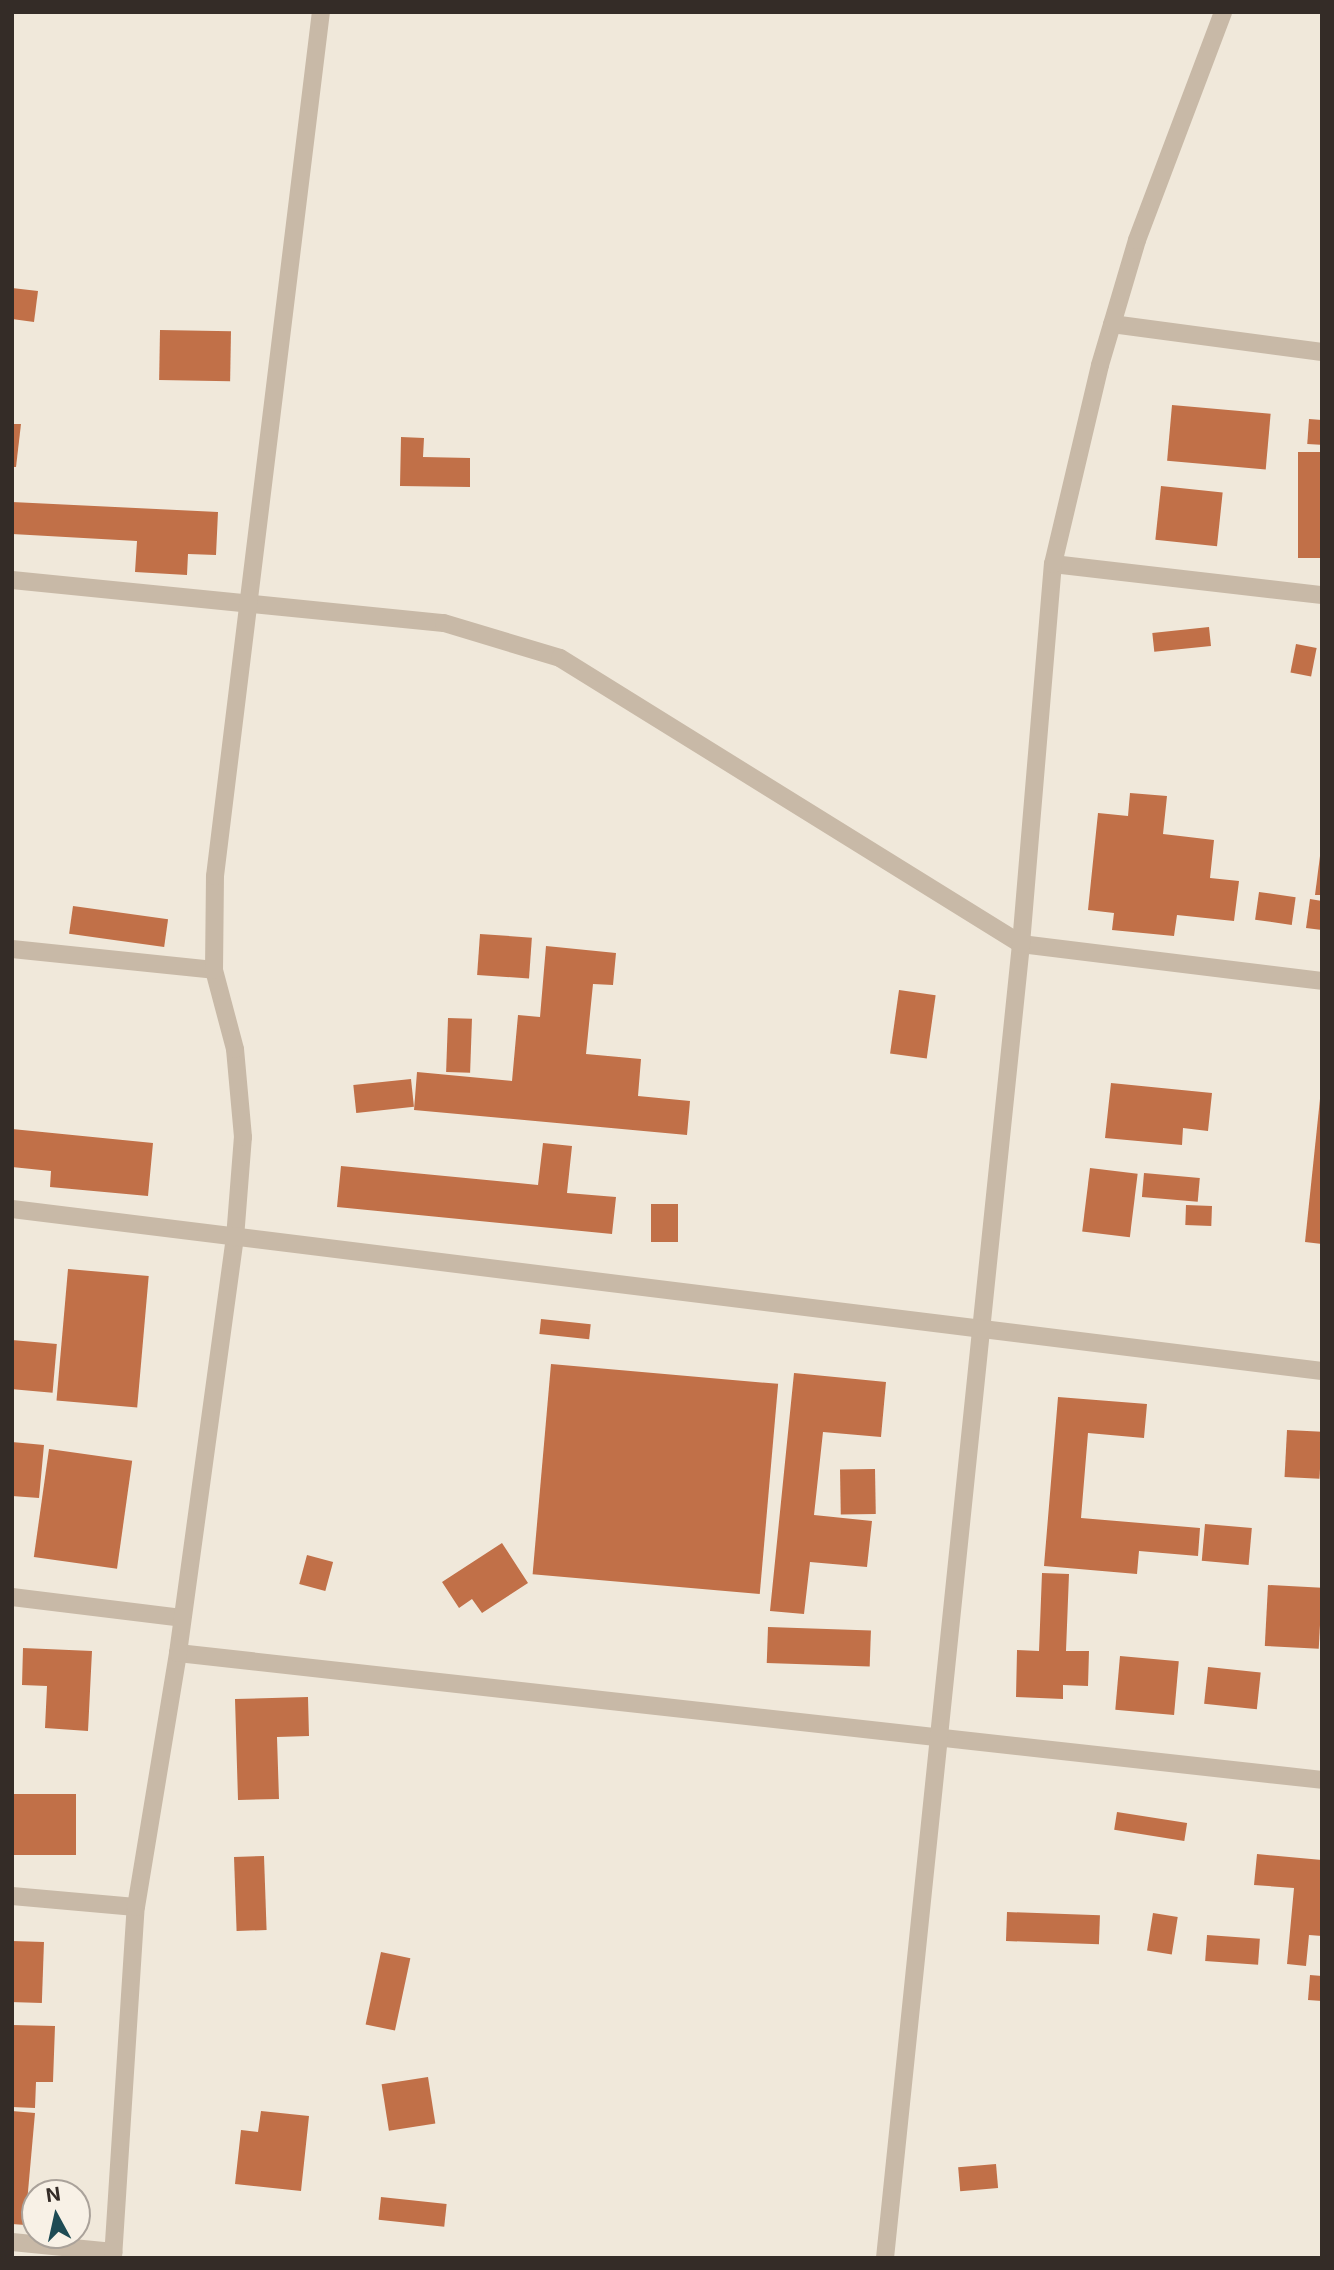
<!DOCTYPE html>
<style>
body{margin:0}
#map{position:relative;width:1334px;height:2270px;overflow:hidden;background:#f0e8da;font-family:Inter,sans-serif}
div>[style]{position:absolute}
.building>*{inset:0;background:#c17048;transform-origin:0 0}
.minor>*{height:18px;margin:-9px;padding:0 9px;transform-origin:9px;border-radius:9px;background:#c8b9a7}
.tertiary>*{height:18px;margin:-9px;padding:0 9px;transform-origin:9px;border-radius:9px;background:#c8b9a7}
span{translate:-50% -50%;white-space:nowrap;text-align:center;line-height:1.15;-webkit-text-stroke:5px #f8f1e6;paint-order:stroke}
.frame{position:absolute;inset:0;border:14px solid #342c27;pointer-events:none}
.north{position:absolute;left:21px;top:2179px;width:70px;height:70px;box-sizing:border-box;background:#f8f1e6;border:2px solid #aaa29a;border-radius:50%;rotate:352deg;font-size:19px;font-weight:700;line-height:28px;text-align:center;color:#342c27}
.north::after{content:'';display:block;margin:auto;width:24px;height:32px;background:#1e4b54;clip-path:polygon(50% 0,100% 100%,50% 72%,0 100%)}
</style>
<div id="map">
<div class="building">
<div style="clip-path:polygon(12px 288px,38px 291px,34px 322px,12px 319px)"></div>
<div style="left:160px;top:330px;width:71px;height:50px;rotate:1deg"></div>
<div style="left:1172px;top:405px;width:99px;height:56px;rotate:5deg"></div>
<div style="left:1309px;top:419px;width:13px;height:25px;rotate:4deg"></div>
<div style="clip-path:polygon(12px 424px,21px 424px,16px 467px,12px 467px)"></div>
<div style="clip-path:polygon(401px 437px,424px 438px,423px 457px,470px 458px,470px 487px,400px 486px)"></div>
<div style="left:1298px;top:452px;width:24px;height:106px"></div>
<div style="left:1161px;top:486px;width:62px;height:54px;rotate:6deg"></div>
<div style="clip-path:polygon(12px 502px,218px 512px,216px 555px,188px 554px,187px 575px,135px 572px,137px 541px,12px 534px)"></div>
<div style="left:1209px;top:627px;width:19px;height:57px;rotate:84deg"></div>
<div style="left:1296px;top:644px;width:21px;height:29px;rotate:11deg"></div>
<div style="clip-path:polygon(1130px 793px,1167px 796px,1163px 834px,1214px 840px,1210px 878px,1239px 881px,1234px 921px,1177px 915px,1174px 936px,1112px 930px,1114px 913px,1088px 910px,1098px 813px,1128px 816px)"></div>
<div style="clip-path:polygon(1320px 856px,1322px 856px,1322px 895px,1315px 895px)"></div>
<div style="left:1259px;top:892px;width:37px;height:28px;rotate:8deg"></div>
<div style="clip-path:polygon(1310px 899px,1322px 901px,1322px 930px,1306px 928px)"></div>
<div style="left:73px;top:906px;width:96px;height:28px;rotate:8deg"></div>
<div style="left:480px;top:934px;width:52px;height:41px;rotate:4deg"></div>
<div style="clip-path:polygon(546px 946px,616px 953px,613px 985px,593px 984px,586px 1054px,641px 1059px,638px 1096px,690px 1101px,687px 1135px,414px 1110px,417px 1072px,512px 1081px,518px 1015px,540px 1017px)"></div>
<div style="left:899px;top:990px;width:37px;height:64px;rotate:8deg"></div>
<div style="left:448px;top:1018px;width:24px;height:54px;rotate:2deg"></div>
<div style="left:411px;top:1079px;width:28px;height:58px;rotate:84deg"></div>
<div style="clip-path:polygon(1111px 1083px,1212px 1093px,1208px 1131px,1183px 1128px,1182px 1145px,1105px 1138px)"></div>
<div style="clip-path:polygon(1320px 1099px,1322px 1099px,1322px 1244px,1305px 1242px)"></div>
<div style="clip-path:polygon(12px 1129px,153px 1143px,148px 1196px,50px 1187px,51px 1171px,12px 1167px)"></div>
<div style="clip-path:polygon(543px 1143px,572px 1146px,567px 1193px,616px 1197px,612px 1234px,337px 1207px,341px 1166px,538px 1185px)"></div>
<div style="left:1090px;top:1168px;width:48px;height:64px;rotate:7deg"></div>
<div style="left:1144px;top:1173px;width:56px;height:24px;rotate:5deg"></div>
<div style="left:651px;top:1204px;width:27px;height:38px"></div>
<div style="left:1186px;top:1205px;width:26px;height:20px;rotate:2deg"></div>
<div style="left:68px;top:1269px;width:81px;height:132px;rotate:5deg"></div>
<div style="left:541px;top:1319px;width:50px;height:15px;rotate:6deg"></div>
<div style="left:12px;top:1340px;width:45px;height:49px;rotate:5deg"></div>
<div style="left:551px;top:1364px;width:228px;height:211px;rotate:5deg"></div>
<div style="clip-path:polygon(794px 1373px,886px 1382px,881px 1437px,823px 1432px,814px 1515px,872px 1521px,867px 1567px,810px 1562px,804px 1614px,770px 1611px)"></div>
<div style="clip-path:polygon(1058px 1397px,1147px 1404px,1144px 1438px,1088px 1433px,1081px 1518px,1200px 1528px,1198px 1556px,1139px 1551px,1137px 1574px,1044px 1566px)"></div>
<div style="left:1287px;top:1430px;width:35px;height:47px;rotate:3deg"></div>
<div style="clip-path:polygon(12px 1442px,44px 1445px,39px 1498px,12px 1496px)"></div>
<div style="left:49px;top:1449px;width:84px;height:109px;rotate:8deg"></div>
<div style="left:875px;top:1469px;width:45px;height:35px;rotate:89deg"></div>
<div style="left:1205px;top:1524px;width:47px;height:37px;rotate:5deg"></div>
<div style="clip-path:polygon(502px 1543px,528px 1583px,482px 1613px,472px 1599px,459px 1608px,442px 1582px)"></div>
<div style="left:307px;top:1555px;width:27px;height:30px;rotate:15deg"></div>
<div style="clip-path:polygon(1042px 1573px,1069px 1574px,1066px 1651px,1089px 1651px,1088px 1686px,1063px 1685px,1063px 1699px,1016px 1697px,1017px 1650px,1039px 1651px)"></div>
<div style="left:1268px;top:1585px;width:54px;height:61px;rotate:3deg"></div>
<div style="left:768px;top:1627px;width:103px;height:36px;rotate:2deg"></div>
<div style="clip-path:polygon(23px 1648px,92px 1651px,88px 1731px,45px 1728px,47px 1686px,22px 1685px)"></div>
<div style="left:1120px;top:1656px;width:59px;height:54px;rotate:5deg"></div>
<div style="left:1208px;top:1667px;width:53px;height:37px;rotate:6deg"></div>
<div style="clip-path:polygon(308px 1697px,309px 1736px,277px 1737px,279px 1799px,238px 1800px,235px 1699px)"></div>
<div style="left:12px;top:1794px;width:64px;height:61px"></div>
<div style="left:1117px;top:1812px;width:71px;height:18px;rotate:9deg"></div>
<div style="clip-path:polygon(1257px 1854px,1322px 1860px,1322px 1936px,1309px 1935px,1306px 1966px,1287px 1964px,1294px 1888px,1254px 1885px)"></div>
<div style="left:264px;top:1856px;width:74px;height:30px;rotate:88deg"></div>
<div style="left:1007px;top:1912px;width:93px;height:29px;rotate:2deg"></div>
<div style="left:1153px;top:1913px;width:25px;height:38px;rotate:9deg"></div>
<div style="left:1207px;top:1935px;width:53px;height:26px;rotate:4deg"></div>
<div style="left:12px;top:1941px;width:32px;height:61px;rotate:2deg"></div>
<div style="left:381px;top:1952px;width:30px;height:74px;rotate:12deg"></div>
<div style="clip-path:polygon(1310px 1975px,1322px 1976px,1322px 2001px,1308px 2000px)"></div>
<div style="clip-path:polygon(12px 2025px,55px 2026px,53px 2082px,36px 2082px,35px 2108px,12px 2107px)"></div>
<div style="left:428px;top:2077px;width:47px;height:47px;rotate:81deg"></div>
<div style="clip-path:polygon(12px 2111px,35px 2113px,25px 2225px,12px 2224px)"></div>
<div style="clip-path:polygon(261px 2111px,309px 2116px,301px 2191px,235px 2184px,241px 2130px,258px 2132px)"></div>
<div style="left:996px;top:2164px;width:24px;height:38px;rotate:85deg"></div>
<div style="left:381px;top:2197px;width:66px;height:23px;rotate:6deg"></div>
</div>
<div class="minor">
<div style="left:1112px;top:324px;width:212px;rotate:7.6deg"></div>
<div style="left:1053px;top:564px;width:271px;rotate:6.6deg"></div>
<div style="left:12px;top:580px;width:434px;rotate:5.7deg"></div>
<div style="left:444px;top:623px;width:121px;rotate:16.8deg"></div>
<div style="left:560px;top:658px;width:543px;rotate:31.82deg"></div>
<div style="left:1021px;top:944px;width:303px;rotate:7deg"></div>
<div style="left:12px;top:949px;width:203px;rotate:5.9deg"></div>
<div style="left:12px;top:1597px;width:171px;rotate:7deg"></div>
<div style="left:178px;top:1653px;width:1151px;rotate:6.33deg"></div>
<div style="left:12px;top:1896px;width:124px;rotate:5.1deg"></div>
<div style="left:12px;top:2242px;width:102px;rotate:5.6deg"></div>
<div style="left:113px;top:2258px;width:352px;rotate:-86.3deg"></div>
<div style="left:136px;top:1907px;width:257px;rotate:-80.6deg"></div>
<div style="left:178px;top:1653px;width:419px;rotate:-82.2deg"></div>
<div style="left:235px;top:1238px;width:101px;rotate:-85.5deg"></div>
<div style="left:243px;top:1137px;width:88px;rotate:-95.2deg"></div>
<div style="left:235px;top:1049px;width:82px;rotate:-104.9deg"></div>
<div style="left:214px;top:970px;width:94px;rotate:-89.4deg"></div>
<div style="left:215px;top:876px;width:870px;rotate:-83.01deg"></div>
<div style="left:885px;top:2258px;width:1321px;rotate:-84.09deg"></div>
<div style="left:1021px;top:944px;width:381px;rotate:-85.2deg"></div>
<div style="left:1053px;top:564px;width:204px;rotate:-76.7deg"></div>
<div style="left:1100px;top:365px;width:130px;rotate:-73.5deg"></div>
<div style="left:1137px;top:240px;width:244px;rotate:-69.3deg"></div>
</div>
<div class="tertiary">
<div style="left:12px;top:1209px;width:1320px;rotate:7.05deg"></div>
</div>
<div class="frame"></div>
<div class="north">N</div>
</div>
